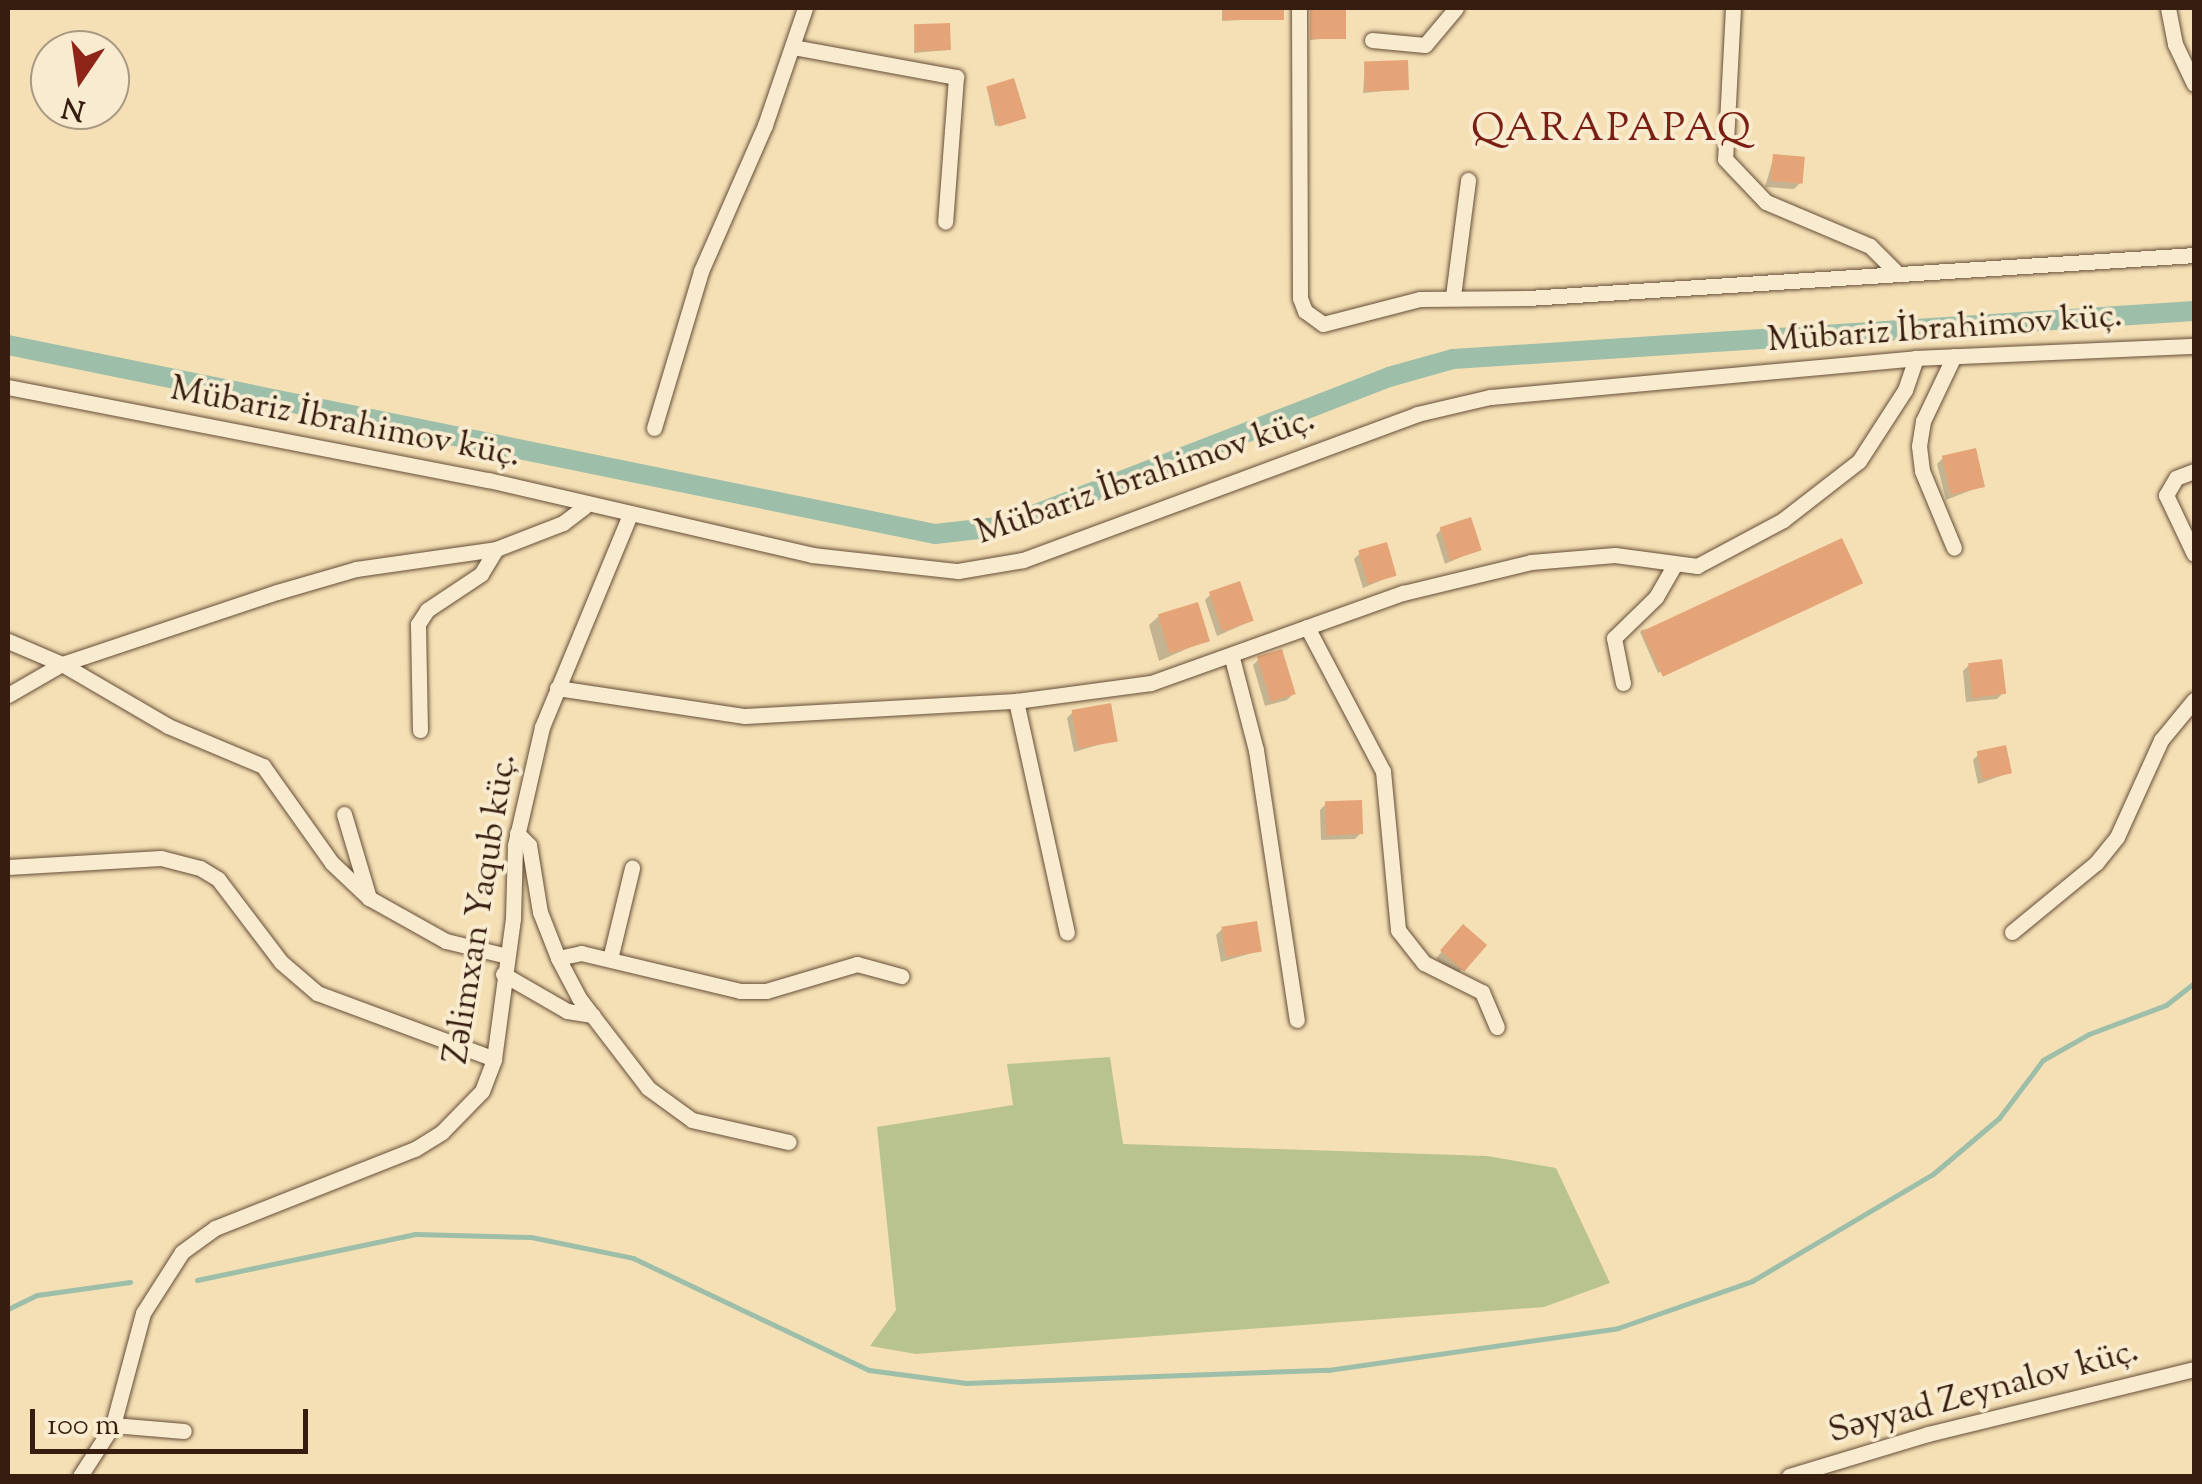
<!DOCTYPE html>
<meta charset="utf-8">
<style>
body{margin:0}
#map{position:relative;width:2202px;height:1484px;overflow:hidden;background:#f5e0b5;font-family:"Sorts Mill Goudy",serif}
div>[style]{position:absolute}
.green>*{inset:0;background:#b8c390}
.shadow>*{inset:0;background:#0003;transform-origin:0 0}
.stream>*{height:5px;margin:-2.5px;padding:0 2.5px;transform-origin:2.5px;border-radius:2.5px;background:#9dbea9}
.canal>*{height:20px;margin:-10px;padding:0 10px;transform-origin:10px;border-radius:10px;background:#9dbea9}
.building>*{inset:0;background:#e5a478;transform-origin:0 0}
.roads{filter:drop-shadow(0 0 2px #664e38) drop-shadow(0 0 2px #664e38)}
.minor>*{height:15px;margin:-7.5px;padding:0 7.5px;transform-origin:7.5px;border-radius:7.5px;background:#f8ebcf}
span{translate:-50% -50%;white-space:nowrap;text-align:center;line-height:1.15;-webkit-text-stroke:8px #f8ebcf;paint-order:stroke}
.street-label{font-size:35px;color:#361d0f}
.quarter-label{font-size:40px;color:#7a1f14;letter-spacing:2.5px}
.frame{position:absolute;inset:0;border:10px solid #361d0f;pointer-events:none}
.north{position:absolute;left:30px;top:30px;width:100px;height:100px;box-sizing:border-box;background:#f8ebcf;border:2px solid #aa9982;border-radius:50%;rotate:193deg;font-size:28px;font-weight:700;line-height:40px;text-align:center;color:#361d0f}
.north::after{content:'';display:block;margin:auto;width:35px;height:45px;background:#8f2418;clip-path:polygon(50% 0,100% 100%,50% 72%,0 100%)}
.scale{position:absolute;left:30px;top:1409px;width:278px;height:45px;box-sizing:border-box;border:5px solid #361d0f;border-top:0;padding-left:12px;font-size:30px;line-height:35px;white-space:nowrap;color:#361d0f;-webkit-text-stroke:8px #f8ebcf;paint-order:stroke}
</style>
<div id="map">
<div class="green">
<div style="clip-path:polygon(1110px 1057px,1123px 1144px,1487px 1156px,1556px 1168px,1610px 1283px,1544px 1307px,916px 1354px,870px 1346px,896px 1310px,877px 1127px,1013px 1105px,1007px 1064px)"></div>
</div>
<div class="shadow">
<div style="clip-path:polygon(1222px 8px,1281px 8px,1281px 18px,1222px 21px)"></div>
<div style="clip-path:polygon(1311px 9px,1344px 37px,1310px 40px)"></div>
<div style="clip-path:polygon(915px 27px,948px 50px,914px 53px)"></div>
<div style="clip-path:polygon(1365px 64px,1406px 89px,1363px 93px)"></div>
<div style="clip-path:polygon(987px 88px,1021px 119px,995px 126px)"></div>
<div style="clip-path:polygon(1774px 156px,1800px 183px,1794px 189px,1765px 187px)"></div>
<div style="clip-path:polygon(1943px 458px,1982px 486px,1946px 500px,1937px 464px)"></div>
<div style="clip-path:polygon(1441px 529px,1479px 549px,1445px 564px,1436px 535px)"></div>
<div style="clip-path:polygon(1360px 553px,1394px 575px,1363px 588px,1354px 559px)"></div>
<div style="clip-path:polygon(1858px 584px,1658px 673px,1640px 632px,1642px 630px)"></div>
<div style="clip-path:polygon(1211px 594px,1251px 621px,1217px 636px,1205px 600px)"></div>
<div style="clip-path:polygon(1159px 616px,1207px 640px,1159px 661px,1149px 625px)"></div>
<div style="clip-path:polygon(1259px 659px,1293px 694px,1287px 700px,1265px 706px,1253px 665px)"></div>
<div style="clip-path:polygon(1969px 665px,2003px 693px,1997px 699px,1966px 702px,1963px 671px)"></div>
<div style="clip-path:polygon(1073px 712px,1115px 740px,1074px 752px,1067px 718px)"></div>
<div style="clip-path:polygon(1979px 754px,2009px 773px,1978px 784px,1973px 760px)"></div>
<div style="clip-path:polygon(1326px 804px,1361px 833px,1355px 839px,1321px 840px,1320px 810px)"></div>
<div style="left:1464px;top:927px;width:27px;height:42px;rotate:42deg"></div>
<div style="clip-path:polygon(1222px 929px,1259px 951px,1221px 962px,1216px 935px)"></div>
</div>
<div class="stream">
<div style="left:197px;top:1280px;width:223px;rotate:-11.9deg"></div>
<div style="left:415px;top:1234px;width:116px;rotate:1.5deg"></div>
<div style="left:531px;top:1237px;width:104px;rotate:11.6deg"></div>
<div style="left:633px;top:1258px;width:261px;rotate:25.4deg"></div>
<div style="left:869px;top:1370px;width:98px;rotate:7.6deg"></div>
<div style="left:966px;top:1383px;width:362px;rotate:-2.1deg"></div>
<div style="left:1328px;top:1370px;width:293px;rotate:-8.2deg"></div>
<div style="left:1618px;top:1328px;width:142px;rotate:-19.3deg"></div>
<div style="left:1752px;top:1281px;width:210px;rotate:-30.6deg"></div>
<div style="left:1933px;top:1174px;width:87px;rotate:-40.3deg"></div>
<div style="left:1999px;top:1118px;width:73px;rotate:-52.8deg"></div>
<div style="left:2043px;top:1060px;width:53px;rotate:-29.5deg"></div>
<div style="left:2089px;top:1034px;width:82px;rotate:-20.6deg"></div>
<div style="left:2166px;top:1005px;width:36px;rotate:-38deg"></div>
<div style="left:8px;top:1309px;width:32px;rotate:-26deg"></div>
<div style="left:37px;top:1295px;width:94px;rotate:-8deg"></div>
</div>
<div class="canal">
<div style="left:8px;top:345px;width:946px;rotate:11.52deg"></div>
<div style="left:935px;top:534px;width:70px;rotate:-6.5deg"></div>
<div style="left:1005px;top:526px;width:412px;rotate:-21.2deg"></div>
<div style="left:1389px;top:377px;width:66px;rotate:-15.7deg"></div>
<div style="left:1453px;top:359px;width:743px;rotate:-3.71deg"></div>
</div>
<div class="building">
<div style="left:1223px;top:8px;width:61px;height:12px"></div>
<div style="left:1310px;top:8px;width:36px;height:31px"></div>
<div style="left:950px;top:23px;width:27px;height:36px;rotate:88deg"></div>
<div style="left:1408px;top:60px;width:30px;height:44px;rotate:88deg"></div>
<div style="left:1014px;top:78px;width:42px;height:29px;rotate:73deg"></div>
<div style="left:1773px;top:154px;width:32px;height:27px;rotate:5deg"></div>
<div style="left:1976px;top:448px;width:40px;height:35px;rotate:77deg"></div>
<div style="left:1471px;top:517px;width:35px;height:33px;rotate:72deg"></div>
<div style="left:1842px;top:538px;width:50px;height:221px;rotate:65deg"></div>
<div style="left:1387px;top:542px;width:35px;height:30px;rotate:74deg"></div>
<div style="left:1240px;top:581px;width:42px;height:33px;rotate:71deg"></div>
<div style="left:1198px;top:602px;width:41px;height:42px;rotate:73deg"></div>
<div style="left:1282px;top:649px;width:47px;height:26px;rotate:73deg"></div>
<div style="left:2002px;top:659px;width:35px;height:34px;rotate:83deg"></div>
<div style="left:1111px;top:703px;width:39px;height:40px;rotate:80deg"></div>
<div style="left:2006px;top:745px;width:29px;height:30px;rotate:78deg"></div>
<div style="left:1362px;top:800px;width:34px;height:37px;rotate:88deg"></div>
<div style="left:1257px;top:921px;width:31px;height:36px;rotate:81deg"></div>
<div style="left:1463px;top:924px;width:32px;height:35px;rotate:41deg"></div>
</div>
<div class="roads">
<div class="minor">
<div style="left:1299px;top:8px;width:290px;rotate:89.8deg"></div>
<div style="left:1300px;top:298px;width:14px;rotate:69deg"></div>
<div style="left:1305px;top:311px;width:22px;rotate:36deg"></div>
<div style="left:1323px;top:324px;width:100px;rotate:-14.5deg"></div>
<div style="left:1420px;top:299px;width:108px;rotate:-0.5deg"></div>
<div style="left:1528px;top:298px;width:667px;rotate:-3.69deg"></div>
<div style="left:1733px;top:8px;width:151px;rotate:93deg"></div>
<div style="left:1725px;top:159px;width:59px;rotate:46.4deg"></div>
<div style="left:1766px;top:202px;width:113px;rotate:22.9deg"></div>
<div style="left:1870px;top:246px;width:40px;rotate:45deg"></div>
<div style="left:2168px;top:8px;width:37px;rotate:79deg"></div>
<div style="left:2175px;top:44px;width:44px;rotate:64.6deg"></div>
<div style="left:1372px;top:40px;width:53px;rotate:5.4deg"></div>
<div style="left:1425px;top:45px;width:48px;rotate:-50deg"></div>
<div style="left:793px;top:47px;width:166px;rotate:10.4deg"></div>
<div style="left:956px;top:77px;width:145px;rotate:94.3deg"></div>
<div style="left:1453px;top:296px;width:117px;rotate:-82.6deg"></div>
<div style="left:1954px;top:356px;width:72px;rotate:115.5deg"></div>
<div style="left:1923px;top:421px;width:25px;rotate:99deg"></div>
<div style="left:1919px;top:446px;width:25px;rotate:83deg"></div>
<div style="left:1922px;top:471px;width:83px;rotate:67.4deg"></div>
<div style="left:8px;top:387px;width:489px;rotate:11deg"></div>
<div style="left:488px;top:480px;width:333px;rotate:13deg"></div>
<div style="left:812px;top:555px;width:147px;rotate:6.3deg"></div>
<div style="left:958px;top:571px;width:66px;rotate:-9.6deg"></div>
<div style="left:1023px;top:560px;width:420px;rotate:-20.3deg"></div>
<div style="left:1417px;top:414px;width:75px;rotate:-13.1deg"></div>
<div style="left:1490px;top:397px;width:428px;rotate:-5.2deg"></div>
<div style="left:1916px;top:358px;width:278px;rotate:-2.5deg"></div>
<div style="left:654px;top:428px;width:164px;rotate:-73.3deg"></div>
<div style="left:701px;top:271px;width:159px;rotate:-66.3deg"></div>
<div style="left:765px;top:125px;width:124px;rotate:-71.1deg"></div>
<div style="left:2194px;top:471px;width:19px;rotate:159deg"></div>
<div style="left:2176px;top:478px;width:20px;rotate:120deg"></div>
<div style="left:2166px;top:495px;width:65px;rotate:64.6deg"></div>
<div style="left:1307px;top:627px;width:163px;rotate:62.2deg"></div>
<div style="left:1383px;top:771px;width:160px;rotate:84.6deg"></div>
<div style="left:1398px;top:930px;width:42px;rotate:51.8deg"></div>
<div style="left:1424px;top:963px;width:65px;rotate:26.6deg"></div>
<div style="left:1482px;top:992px;width:38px;rotate:67deg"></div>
<div style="left:8px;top:641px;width:59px;rotate:23.1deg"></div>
<div style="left:62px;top:664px;width:123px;rotate:30.3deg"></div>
<div style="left:168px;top:726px;width:103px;rotate:22.8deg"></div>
<div style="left:263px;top:766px;width:119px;rotate:54.6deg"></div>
<div style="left:332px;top:863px;width:51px;rotate:43.4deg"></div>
<div style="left:369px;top:898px;width:88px;rotate:29.2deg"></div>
<div style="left:446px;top:941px;width:63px;rotate:13.8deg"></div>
<div style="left:1232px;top:658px;width:95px;rotate:75.4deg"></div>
<div style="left:1256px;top:750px;width:273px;rotate:81.4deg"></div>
<div style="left:1623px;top:683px;width:46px;rotate:-101.3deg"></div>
<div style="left:1614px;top:638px;width:59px;rotate:-44.3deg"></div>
<div style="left:1656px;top:597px;width:36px;rotate:-60deg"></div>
<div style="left:557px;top:688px;width:190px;rotate:8.5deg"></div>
<div style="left:745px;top:716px;width:271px;rotate:-3.2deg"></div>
<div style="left:1016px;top:701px;width:136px;rotate:-7.6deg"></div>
<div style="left:1151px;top:683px;width:268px;rotate:-19.7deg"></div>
<div style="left:1403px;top:593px;width:132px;rotate:-13.6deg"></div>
<div style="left:1531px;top:562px;width:84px;rotate:-4.8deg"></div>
<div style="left:1615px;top:555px;width:83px;rotate:7.6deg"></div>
<div style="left:1697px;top:566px;width:98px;rotate:-28.1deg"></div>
<div style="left:1783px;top:520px;width:96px;rotate:-37.8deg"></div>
<div style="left:1859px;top:461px;width:85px;rotate:-57.1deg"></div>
<div style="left:1905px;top:390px;width:34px;rotate:-71deg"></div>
<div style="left:8px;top:695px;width:62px;rotate:-29.9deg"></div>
<div style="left:62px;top:664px;width:227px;rotate:-18.5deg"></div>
<div style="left:277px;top:592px;width:82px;rotate:-16.2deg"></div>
<div style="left:356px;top:569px;width:141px;rotate:-8.1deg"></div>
<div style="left:496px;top:549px;width:72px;rotate:-21.2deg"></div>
<div style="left:563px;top:523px;width:26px;rotate:-37deg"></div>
<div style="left:1016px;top:701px;width:237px;rotate:77.6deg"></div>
<div style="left:420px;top:730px;width:106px;rotate:-91.1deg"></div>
<div style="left:418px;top:624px;width:17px;rotate:-57deg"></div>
<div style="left:427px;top:610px;width:65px;rotate:-33.7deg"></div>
<div style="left:481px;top:574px;width:29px;rotate:-59deg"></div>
<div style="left:344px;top:814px;width:88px;rotate:73.4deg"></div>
<div style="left:517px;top:833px;width:17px;rotate:45deg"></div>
<div style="left:529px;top:845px;width:68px;rotate:80.7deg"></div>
<div style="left:540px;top:912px;width:49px;rotate:68.6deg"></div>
<div style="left:558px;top:958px;width:45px;rotate:62.3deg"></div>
<div style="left:579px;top:998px;width:113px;rotate:52.5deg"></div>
<div style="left:648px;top:1088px;width:54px;rotate:36deg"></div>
<div style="left:692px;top:1120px;width:99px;rotate:12.8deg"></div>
<div style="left:8px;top:867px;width:153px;rotate:-3.4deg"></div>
<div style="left:161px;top:858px;width:40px;rotate:14.4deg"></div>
<div style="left:200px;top:868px;width:21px;rotate:31deg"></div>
<div style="left:218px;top:879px;width:104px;rotate:52.8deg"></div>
<div style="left:281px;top:962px;width:48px;rotate:40.7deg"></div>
<div style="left:317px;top:993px;width:189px;rotate:20.4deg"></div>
<div style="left:2012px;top:932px;width:109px;rotate:-39.4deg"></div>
<div style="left:2096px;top:863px;width:33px;rotate:-51deg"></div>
<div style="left:2117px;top:837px;width:107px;rotate:-65.6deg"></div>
<div style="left:2161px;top:740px;width:52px;rotate:-50.5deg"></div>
<div style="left:558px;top:958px;width:24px;rotate:-12deg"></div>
<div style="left:581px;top:953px;width:163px;rotate:13.4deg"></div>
<div style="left:740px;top:991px;width:26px"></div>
<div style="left:766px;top:991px;width:95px;rotate:-16.5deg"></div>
<div style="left:857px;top:964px;width:46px;rotate:15.3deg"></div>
<div style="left:610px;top:959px;width:94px;rotate:-76.4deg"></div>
<div style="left:503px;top:974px;width:74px;rotate:30deg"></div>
<div style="left:567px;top:1011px;width:26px;rotate:9deg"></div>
<div style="left:113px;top:1425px;width:71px;rotate:4.8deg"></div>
<div style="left:80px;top:1476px;width:61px;rotate:-57.1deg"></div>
<div style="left:113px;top:1425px;width:116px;rotate:-75deg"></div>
<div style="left:143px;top:1313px;width:72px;rotate:-57.4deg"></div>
<div style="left:182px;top:1252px;width:41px;rotate:-36deg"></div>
<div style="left:215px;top:1228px;width:215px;rotate:-21.6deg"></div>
<div style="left:415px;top:1149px;width:32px;rotate:-32deg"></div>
<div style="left:442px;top:1132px;width:57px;rotate:-45.7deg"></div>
<div style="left:482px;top:1091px;width:34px;rotate:-69deg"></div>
<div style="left:494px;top:1059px;width:142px;rotate:-82.3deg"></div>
<div style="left:513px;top:918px;width:73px;rotate:-88.4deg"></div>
<div style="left:515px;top:845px;width:121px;rotate:-77.1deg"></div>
<div style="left:542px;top:727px;width:227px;rotate:-67.5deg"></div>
<div style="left:1789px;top:1476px;width:145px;rotate:-16.8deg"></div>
<div style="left:1928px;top:1434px;width:274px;rotate:-13.7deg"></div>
</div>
</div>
<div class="street-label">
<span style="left:1945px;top:330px;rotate:-4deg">Mübariz İbrahimov küç.</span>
<span style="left:345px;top:424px;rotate:11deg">Mübariz İbrahimov küç.</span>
<span style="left:1146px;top:478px;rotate:-19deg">Mübariz İbrahimov küç.</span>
<span style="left:482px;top:909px;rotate:-81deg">Zəlimxan Yaqub küç.</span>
<span style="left:1984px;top:1393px;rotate:-15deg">Səyyad Zeynalov küç.</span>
</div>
<div class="quarter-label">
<span style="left:1612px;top:131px">QARAPAPAQ</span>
</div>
<div class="frame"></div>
<div class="north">N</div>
<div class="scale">100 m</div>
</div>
